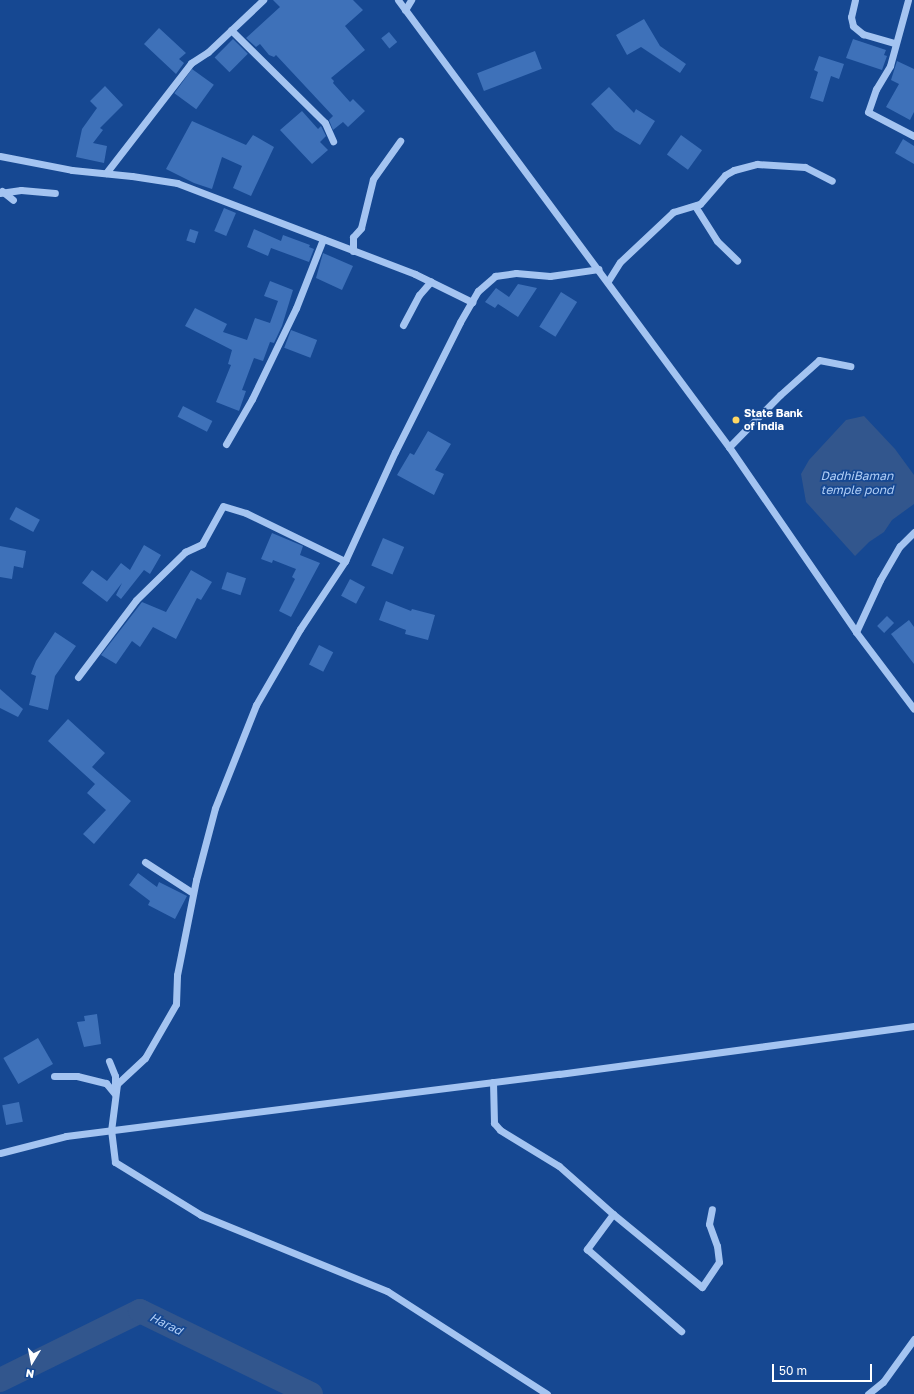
<!DOCTYPE html>
<style>
body{margin:0}
#map{position:relative;width:914px;height:1394px;overflow:hidden;background:#164892;font-family:"Golos Text",sans-serif}
div>[style]{position:absolute}
.water>*{inset:0;background:#32568d}
.river>*{height:24px;margin:-12px;padding:0 12px;transform-origin:12px;border-radius:12px;background:#32568d}
.building>*{inset:0;background:#3e71b9;transform-origin:0 0}
.minor>*{height:7px;margin:-3.5px;padding:0 3.5px;transform-origin:3.5px;border-radius:3.5px;background:#a4c4f1}
.dots>*{width:11px;height:11px;translate:-50% -50%;box-sizing:border-box;border:2px solid #164892;border-radius:50%}
span{translate:-50% -50%;white-space:nowrap;text-align:center;line-height:1.15;-webkit-text-stroke:3.5px #164892;paint-order:stroke}
.poi-label{font-size:11px;color:#fff;font-weight:700}
.left{translate:0 -50%;text-align:left}
.water-label{font-size:12px;color:#b0cef7;font-style:italic}
.north{position:absolute;left:12px;top:1342px;width:40px;height:40px;-webkit-text-stroke:3px #164892;paint-order:stroke;rotate:190deg;font-size:11px;font-weight:700;line-height:16px;text-align:center;color:#fff}
.north::after{content:'';display:block;margin:auto;width:14px;height:18px;background:#fff;clip-path:polygon(50% 0,100% 100%,50% 72%,0 100%)}
.scale{position:absolute;left:772px;top:1364px;width:100px;height:18px;box-sizing:border-box;border:2px solid #fff;border-top:0;padding-left:5px;font-size:12px;line-height:14px;white-space:nowrap;color:#fff;-webkit-text-stroke:3px #164892;paint-order:stroke}
</style>
<div id="map">
<div class="water">
<div style="clip-path:polygon(864px 416px,895px 449px,914px 475px,914px 504px,892px 520px,884px 532px,869px 542px,855px 556px,806px 502px,801px 474px,809px 460px,846px 420px)"></div>
</div>
<div class="river">
<div style="left:0;top:1380px;width:156px;rotate:-26.2deg"></div>
<div style="left:140px;top:1311px;width:190px;rotate:25.9deg"></div>
</div>
<div class="building">
<div style="clip-path:polygon(273px 0,353px 0,363px 10px,345px 26px,365px 50px,331px 78px,334px 81px,333px 83px,350px 102px,353px 99px,365px 111px,348px 127px,343px 122px,333px 130px,329px 120px,333px 116px,276px 55px,274px 57px,269px 55px,260px 44px,256px 47px,246px 38px,280px 7px)"></div>
<div style="clip-path:polygon(644px 19px,660px 46px,686px 64px,680px 73px,641px 47px,627px 55px,616px 35px)"></div>
<div style="clip-path:polygon(159px 28px,186px 53px,179px 59px,184px 63px,176px 74px,144px 44px)"></div>
<div style="left:389px;top:32px;width:13px;height:10px;rotate:51deg"></div>
<div style="left:233px;top:39px;width:21px;height:26px;rotate:45deg"></div>
<div style="clip-path:polygon(853px 39px,886px 50px,884px 55px,887px 56px,882px 70px,846px 58px)"></div>
<div style="left:535px;top:51px;width:19px;height:62px;rotate:69deg"></div>
<div style="clip-path:polygon(819px 56px,844px 64px,839px 79px,831px 76px,823px 102px,810px 98px,818px 72px,814px 70px)"></div>
<div style="clip-path:polygon(897px 61px,914px 69px,914px 112px,910px 120px,886px 107px,899px 84px,891px 80px)"></div>
<div style="left:192px;top:69px;width:27px;height:30px;rotate:36deg"></div>
<div style="clip-path:polygon(105px 86px,123px 105px,100px 128px,103px 130px,93px 143px,107px 146px,104px 163px,76px 157px,82px 129px,97px 108px,90px 101px)"></div>
<div style="clip-path:polygon(609px 87px,634px 113px,636px 109px,655px 121px,640px 145px,615px 130px,591px 104px)"></div>
<div style="clip-path:polygon(302px 111px,318px 129px,321px 126px,326px 136px,320px 142px,328px 150px,312px 164px,280px 130px)"></div>
<div style="clip-path:polygon(192px 121px,246px 145px,253px 135px,274px 147px,251px 196px,233px 188px,242px 166px,222px 157px,212px 189px,194px 183px,166px 169px)"></div>
<div style="left:681px;top:135px;width:26px;height:24px;rotate:36deg"></div>
<div style="clip-path:polygon(903px 139px,914px 146px,914px 164px,895px 153px)"></div>
<div style="left:224px;top:208px;width:13px;height:25px;rotate:23deg"></div>
<div style="left:190px;top:229px;width:9px;height:12px;rotate:18deg"></div>
<div style="clip-path:polygon(254px 229px,281px 241px,283px 235px,310px 245px,309px 247px,314px 249px,309px 262px,271px 248px,268px 256px,247px 247px)"></div>
<div style="clip-path:polygon(323px 253px,353px 266px,342px 290px,316px 278px)"></div>
<div style="clip-path:polygon(270px 281px,293px 290px,282px 326px,274px 343px,270px 342px,263px 361px,254px 358px,242px 390px,246px 391px,239px 411px,216px 402px,231px 365px,228px 364px,232px 350px,185px 326px,195px 308px,227px 324px,223px 332px,247px 340px,255px 318px,270px 323px,278px 301px,264px 296px)"></div>
<div style="clip-path:polygon(518px 284px,537px 288px,518px 317px,498px 304px,495px 308px,485px 302px,496px 288px,509px 297px)"></div>
<div style="left:561px;top:292px;width:19px;height:41px;rotate:32deg"></div>
<div style="left:291px;top:330px;width:28px;height:19px;rotate:21deg"></div>
<div style="left:183px;top:406px;width:33px;height:12px;rotate:27deg"></div>
<div style="clip-path:polygon(428px 431px,451px 444px,435px 470px,444px 474px,434px 495px,397px 475px,410px 453px,414px 455px)"></div>
<div style="left:16px;top:507px;width:27px;height:14px;rotate:28deg"></div>
<div style="clip-path:polygon(272px 533px,303px 546px,300px 555px,320px 563px,291px 617px,279px 611px,295px 579px,292px 577px,296px 569px,273px 560px,272px 563px,261px 559px)"></div>
<div style="left:383px;top:538px;width:23px;height:30px;rotate:23deg"></div>
<div style="clip-path:polygon(144px 545px,161px 555px,150px 574px,144px 570px,121px 599px,116px 595px,122px 583px,107px 602px,82px 583px,92px 570px,107px 581px,121px 563px,130px 570px)"></div>
<div style="clip-path:polygon(0 546px,26px 551px,23px 568px,14px 566px,12px 579px,0 577px)"></div>
<div style="clip-path:polygon(191px 570px,212px 582px,201px 600px,197px 598px,176px 639px,153px 627px,140px 647px,132px 641px,116px 664px,101px 655px,142px 602px,166px 612px)"></div>
<div style="left:227px;top:572px;width:20px;height:18px;rotate:18deg"></div>
<div style="left:350px;top:579px;width:17px;height:19px;rotate:28deg"></div>
<div style="clip-path:polygon(386px 601px,411px 611px,412px 609px,435px 615px,428px 640px,405px 634px,406px 630px,379px 620px)"></div>
<div style="left:887px;top:616px;width:10px;height:14px;rotate:45deg"></div>
<div style="clip-path:polygon(909px 620px,914px 627px,914px 664px,891px 634px)"></div>
<div style="clip-path:polygon(55px 632px,76px 646px,55px 676px,48px 710px,29px 705px,36px 676px,31px 674px,36px 661px)"></div>
<div style="left:319px;top:645px;width:16px;height:22px;rotate:27deg"></div>
<div style="clip-path:polygon(0 689px,23px 709px,18px 717px,0 708px)"></div>
<div style="clip-path:polygon(68px 719px,105px 753px,92px 767px,131px 801px,94px 844px,83px 834px,106px 810px,87px 793px,95px 784px,48px 741px)"></div>
<div style="clip-path:polygon(138px 873px,157px 887px,159px 882px,187px 896px,175px 919px,148px 905px,150px 901px,129px 885px)"></div>
<div style="clip-path:polygon(97px 1014px,101px 1044px,84px 1047px,77px 1022px,85px 1021px,84px 1016px)"></div>
<div style="left:38px;top:1038px;width:30px;height:40px;rotate:60deg"></div>
<div style="left:19px;top:1102px;width:20px;height:17px;rotate:79deg"></div>
</div>
<div class="minor">
<div style="left:398px;top:0;width:556px;rotate:53.48deg"></div>
<div style="left:729px;top:447px;width:224px;rotate:55.5deg"></div>
<div style="left:856px;top:632px;width:96px;rotate:53deg"></div>
<div style="left:855px;top:0;width:17px;rotate:103deg"></div>
<div style="left:851px;top:17px;width:9px;rotate:77deg"></div>
<div style="left:853px;top:26px;width:13px;rotate:39deg"></div>
<div style="left:863px;top:34px;width:32px;rotate:16deg"></div>
<div style="left:908px;top:0;width:68px;rotate:105.3deg"></div>
<div style="left:890px;top:66px;width:27px;rotate:121deg"></div>
<div style="left:876px;top:89px;width:24px;rotate:109deg"></div>
<div style="left:868px;top:112px;width:52px;rotate:27.6deg"></div>
<div style="left:405px;top:10px;width:12px;rotate:-59deg"></div>
<div style="left:231px;top:30px;width:132px;rotate:44.7deg"></div>
<div style="left:325px;top:123px;width:20px;rotate:66deg"></div>
<div style="left:0;top:156px;width:73px;rotate:11deg"></div>
<div style="left:72px;top:170px;width:60px;rotate:5.7deg"></div>
<div style="left:132px;top:176px;width:46px;rotate:8.8deg"></div>
<div style="left:177px;top:183px;width:255px;rotate:20.9deg"></div>
<div style="left:415px;top:274px;width:64px;rotate:26.2deg"></div>
<div style="left:106px;top:173px;width:139px;rotate:-52.3deg"></div>
<div style="left:191px;top:63px;width:20px;rotate:-33deg"></div>
<div style="left:208px;top:52px;width:76px;rotate:-43.4deg"></div>
<div style="left:2px;top:191px;width:14px;rotate:39deg"></div>
<div style="left:0;top:193px;width:21px;rotate:-8deg"></div>
<div style="left:21px;top:190px;width:34px;rotate:5deg"></div>
<div style="left:695px;top:206px;width:41px;rotate:57.8deg"></div>
<div style="left:717px;top:241px;width:28px;rotate:44deg"></div>
<div style="left:353px;top:251px;width:14px;rotate:-90deg"></div>
<div style="left:353px;top:237px;width:12px;rotate:-48deg"></div>
<div style="left:361px;top:228px;width:50px;rotate:-76.2deg"></div>
<div style="left:373px;top:179px;width:47px;rotate:-54.6deg"></div>
<div style="left:608px;top:281px;width:22px;rotate:-58deg"></div>
<div style="left:620px;top:262px;width:73px;rotate:-43.3deg"></div>
<div style="left:673px;top:212px;width:28px;rotate:-17deg"></div>
<div style="left:700px;top:204px;width:38px;rotate:-49deg"></div>
<div style="left:725px;top:175px;width:10px;rotate:-29deg"></div>
<div style="left:734px;top:170px;width:24px;rotate:-15deg"></div>
<div style="left:757px;top:164px;width:48px;rotate:3.6deg"></div>
<div style="left:805px;top:167px;width:30px;rotate:27deg"></div>
<div style="left:403px;top:325px;width:34px;rotate:-62deg"></div>
<div style="left:419px;top:295px;width:18px;rotate:-49deg"></div>
<div style="left:226px;top:444px;width:52px;rotate:-60deg"></div>
<div style="left:252px;top:399px;width:101px;rotate:-64.2deg"></div>
<div style="left:296px;top:308px;width:74px;rotate:-68.6deg"></div>
<div style="left:729px;top:447px;width:73px;rotate:-45.6deg"></div>
<div style="left:780px;top:395px;width:52px;rotate:-41.9deg"></div>
<div style="left:819px;top:360px;width:32px;rotate:11deg"></div>
<div style="left:856px;top:632px;width:57px;rotate:-65.2deg"></div>
<div style="left:880px;top:580px;width:39px;rotate:-60deg"></div>
<div style="left:900px;top:546px;width:20px;rotate:-45deg"></div>
<div style="left:78px;top:677px;width:96px;rotate:-53deg"></div>
<div style="left:136px;top:600px;width:69px;rotate:-44.4deg"></div>
<div style="left:185px;top:552px;width:19px;rotate:-25deg"></div>
<div style="left:202px;top:544px;width:43px;rotate:-61.1deg"></div>
<div style="left:223px;top:506px;width:24px;rotate:17deg"></div>
<div style="left:246px;top:513px;width:110px;rotate:25.9deg"></div>
<div style="left:145px;top:862px;width:57px;rotate:32.9deg"></div>
<div style="left:109px;top:1061px;width:16px;rotate:68deg"></div>
<div style="left:115px;top:1076px;width:12px;rotate:90deg"></div>
<div style="left:54px;top:1076px;width:23px"></div>
<div style="left:77px;top:1076px;width:30px;rotate:14deg"></div>
<div style="left:106px;top:1083px;width:14px;rotate:51deg"></div>
<div style="left:493px;top:1082px;width:41px;rotate:88.6deg"></div>
<div style="left:494px;top:1123px;width:9px;rotate:49deg"></div>
<div style="left:500px;top:1130px;width:69px;rotate:31.4deg"></div>
<div style="left:559px;top:1166px;width:72px;rotate:41.6deg"></div>
<div style="left:613px;top:1214px;width:115px;rotate:39.4deg"></div>
<div style="left:702px;top:1287px;width:30px;rotate:-56deg"></div>
<div style="left:719px;top:1262px;width:16px;rotate:-97deg"></div>
<div style="left:717px;top:1246px;width:23px;rotate:-110deg"></div>
<div style="left:709px;top:1224px;width:15px;rotate:-79deg"></div>
<div style="left:0;top:1153px;width:68px;rotate:-14.4deg"></div>
<div style="left:66px;top:1136px;width:497px;rotate:-7.2deg"></div>
<div style="left:559px;top:1074px;width:358px;rotate:-7.7deg"></div>
<div style="left:613px;top:1214px;width:44px;rotate:126.6deg"></div>
<div style="left:587px;top:1249px;width:125px;rotate:41.1deg"></div>
<div style="left:547px;top:1394px;width:190px;rotate:-147.2deg"></div>
<div style="left:387px;top:1291px;width:201px;rotate:-157.8deg"></div>
<div style="left:201px;top:1215px;width:101px;rotate:-148.4deg"></div>
<div style="left:115px;top:1162px;width:31px;rotate:-97deg"></div>
<div style="left:111px;top:1131px;width:47px;rotate:-82.7deg"></div>
<div style="left:117px;top:1084px;width:38px;rotate:-43deg"></div>
<div style="left:145px;top:1058px;width:62px;rotate:-60.1deg"></div>
<div style="left:176px;top:1004px;width:29px;rotate:-88deg"></div>
<div style="left:177px;top:975px;width:97px;rotate:-78.7deg"></div>
<div style="left:196px;top:880px;width:74px;rotate:-75.2deg"></div>
<div style="left:215px;top:808px;width:111px;rotate:-68.3deg"></div>
<div style="left:256px;top:705px;width:88px;rotate:-59.9deg"></div>
<div style="left:300px;top:629px;width:82px;rotate:-56.5deg"></div>
<div style="left:345px;top:561px;width:120px;rotate:-65.4deg"></div>
<div style="left:395px;top:452px;width:145px;rotate:-63.4deg"></div>
<div style="left:460px;top:322px;width:36px;rotate:-60deg"></div>
<div style="left:478px;top:291px;width:23px;rotate:-41deg"></div>
<div style="left:495px;top:276px;width:21px;rotate:-8deg"></div>
<div style="left:516px;top:273px;width:34px;rotate:5deg"></div>
<div style="left:550px;top:276px;width:49px;rotate:-8.1deg"></div>
<div style="left:868px;top:1394px;width:19px;rotate:-39deg"></div>
<div style="left:883px;top:1382px;width:53px;rotate:-54.2deg"></div>
</div>
<div class="dots">
<div style="left:736px;top:420px;background:#ffd764"></div>
</div>
<div class="poi-label">
<span class="left" style="left:744px;top:420px">State Bank<br>of India</span>
</div>
<div class="water-label">
<span style="left:857px;top:483px">DadhiBaman<br>temple pond</span>
<span style="left:166px;top:1324px;rotate:26deg">Harad</span>
</div>
<div class="north">N</div>
<div class="scale">50 m</div>
</div>
